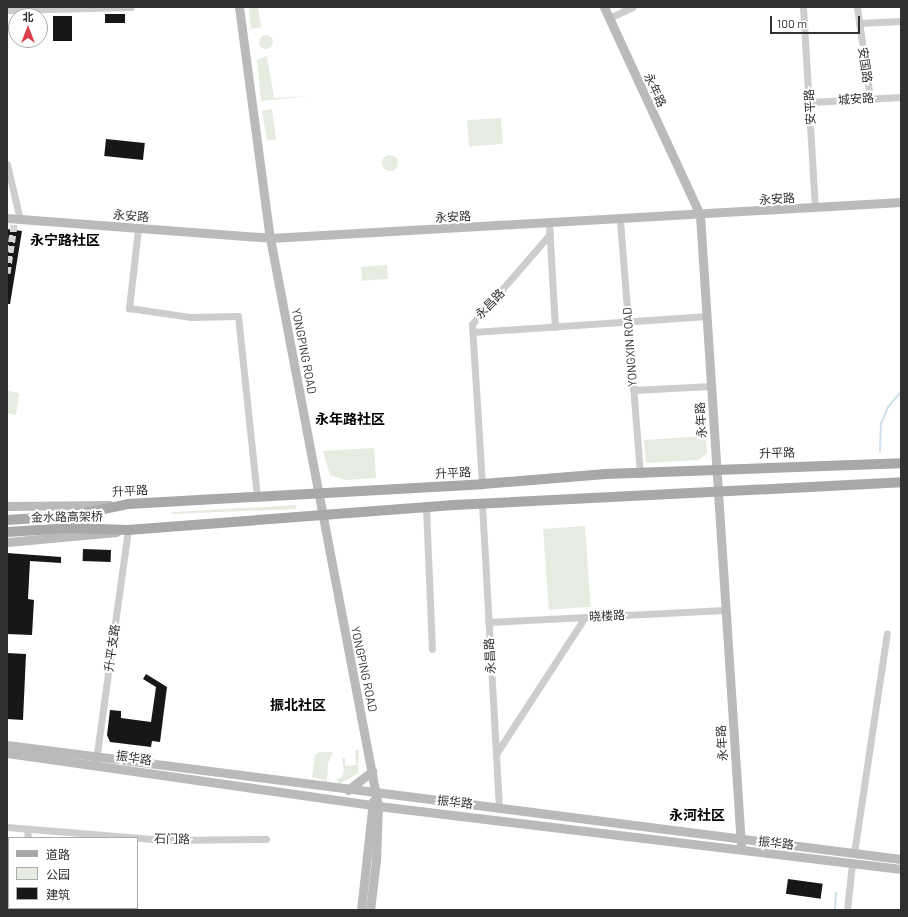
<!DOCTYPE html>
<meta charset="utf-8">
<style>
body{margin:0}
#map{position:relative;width:908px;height:917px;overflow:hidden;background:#fff;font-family:Barlow,"Noto Sans SC",sans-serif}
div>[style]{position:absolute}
.green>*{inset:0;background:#e6ecdf;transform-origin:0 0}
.round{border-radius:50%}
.stream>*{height:2px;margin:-1px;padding:0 1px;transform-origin:1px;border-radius:1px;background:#cde0eb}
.building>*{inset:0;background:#171717;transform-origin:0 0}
.street-tunnel>*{height:7px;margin-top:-3.5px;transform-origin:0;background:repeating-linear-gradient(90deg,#d6d6d6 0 7px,transparent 0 10.5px)}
.street>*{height:7px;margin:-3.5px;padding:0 3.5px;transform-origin:3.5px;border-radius:3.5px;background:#cdcdcd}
.secondary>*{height:9px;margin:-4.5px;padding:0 4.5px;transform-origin:4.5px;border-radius:4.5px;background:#bababa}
.primary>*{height:10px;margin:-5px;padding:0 5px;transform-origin:5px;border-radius:5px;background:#a8a8a8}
span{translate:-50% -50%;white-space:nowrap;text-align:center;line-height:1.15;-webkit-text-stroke:4px #fff;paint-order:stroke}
.street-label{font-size:12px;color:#303030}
.quarter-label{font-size:14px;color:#000;font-weight:700}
.frame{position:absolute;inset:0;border:8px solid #303030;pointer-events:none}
.legend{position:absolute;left:8px;top:837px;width:130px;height:72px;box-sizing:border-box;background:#fff;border:1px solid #acacac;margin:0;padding:5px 7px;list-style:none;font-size:12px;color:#303030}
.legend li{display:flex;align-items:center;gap:8px;height:20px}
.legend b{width:20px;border:1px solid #acacac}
.north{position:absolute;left:8px;top:8px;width:40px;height:40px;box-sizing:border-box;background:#fff;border:1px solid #acacac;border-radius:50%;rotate:0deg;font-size:11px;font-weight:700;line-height:16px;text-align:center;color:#303030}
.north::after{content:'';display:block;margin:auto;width:14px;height:18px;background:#dc3e4c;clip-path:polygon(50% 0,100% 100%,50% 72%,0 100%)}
.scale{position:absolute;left:770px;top:16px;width:90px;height:18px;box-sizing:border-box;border:2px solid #303030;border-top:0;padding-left:5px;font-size:12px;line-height:14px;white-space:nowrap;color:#303030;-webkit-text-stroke:3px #fff;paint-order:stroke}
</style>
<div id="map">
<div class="green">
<div style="clip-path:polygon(249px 7px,258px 7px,261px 27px,251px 29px)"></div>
<div class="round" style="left:259px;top:35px;width:14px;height:14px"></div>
<div style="clip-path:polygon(267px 56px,274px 98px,312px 96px,261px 101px,257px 60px)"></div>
<div style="clip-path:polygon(272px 109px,276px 140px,267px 140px,262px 111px)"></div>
<div style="left:501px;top:118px;width:26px;height:34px;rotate:86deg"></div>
<div class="round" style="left:382px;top:155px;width:16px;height:16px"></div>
<div style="left:387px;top:265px;width:14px;height:26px;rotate:86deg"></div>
<div style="clip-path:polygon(8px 391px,19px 393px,16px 415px,7px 413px)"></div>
<div style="clip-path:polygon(706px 436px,707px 453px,699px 460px,646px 463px,644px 440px)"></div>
<div style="clip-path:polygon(374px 448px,376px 478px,345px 480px,330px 475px,323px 451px)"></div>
<div style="clip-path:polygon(296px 505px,296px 509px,171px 514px,173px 512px)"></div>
<div style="left:585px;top:526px;width:81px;height:42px;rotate:86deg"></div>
<div style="clip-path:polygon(359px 750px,358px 773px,340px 784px,336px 779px,342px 777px,344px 770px,342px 758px,345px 758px,345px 766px,356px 765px,355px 751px)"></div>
<div style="clip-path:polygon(320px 752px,333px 752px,328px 763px,327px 781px,312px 777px,315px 755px)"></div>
</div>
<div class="stream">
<div style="left:880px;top:451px;width:27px;rotate:-88deg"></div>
<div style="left:881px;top:424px;width:18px;rotate:-68deg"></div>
<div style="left:888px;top:407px;width:20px;rotate:-49deg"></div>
<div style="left:835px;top:910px;width:17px;rotate:-87deg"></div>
</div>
<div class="building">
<div style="left:105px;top:14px;width:20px;height:9px"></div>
<div style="left:53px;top:16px;width:19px;height:25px"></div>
<div style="left:106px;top:139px;width:39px;height:17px;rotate:6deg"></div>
<div style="clip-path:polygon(7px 229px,22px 231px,10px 304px,7px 304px)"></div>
<div style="left:83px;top:549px;width:28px;height:12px;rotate:2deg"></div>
<div style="clip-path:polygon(7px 553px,61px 557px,61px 563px,30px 561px,28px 599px,34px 600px,32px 635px,7px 634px)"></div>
<div style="clip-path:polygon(7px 653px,26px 654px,23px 720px,7px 719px)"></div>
<div style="clip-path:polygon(146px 674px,167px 687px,160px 742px,152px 741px,151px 747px,110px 742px,107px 735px,110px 710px,121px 711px,121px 718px,151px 722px,156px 687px,143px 679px)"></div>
<div style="left:788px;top:879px;width:35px;height:15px;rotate:8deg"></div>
</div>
<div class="street-tunnel">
<div style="left:7px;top:273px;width:55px;rotate:-81.6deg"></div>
</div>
<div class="street">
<div style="left:803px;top:7px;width:201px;rotate:86.6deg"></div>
<div style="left:857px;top:7px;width:92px;rotate:81.9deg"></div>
<div style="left:7px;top:10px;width:124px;rotate:-1.4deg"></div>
<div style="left:609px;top:18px;width:26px;rotate:-25deg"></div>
<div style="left:859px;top:23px;width:42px;rotate:-2.7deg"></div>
<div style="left:810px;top:102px;width:91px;rotate:-3.1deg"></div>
<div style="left:7px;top:164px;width:57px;rotate:76.9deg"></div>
<div style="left:620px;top:220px;width:255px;rotate:85.5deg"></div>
<div style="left:549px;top:224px;width:103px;rotate:86.7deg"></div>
<div style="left:138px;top:229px;width:80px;rotate:96.5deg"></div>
<div style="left:129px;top:308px;width:63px;rotate:8.3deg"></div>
<div style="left:191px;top:317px;width:47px;rotate:-1.2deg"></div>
<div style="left:238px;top:316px;width:182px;rotate:84deg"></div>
<div style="left:473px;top:332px;width:235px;rotate:-3.9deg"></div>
<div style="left:633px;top:390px;width:78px;rotate:-2.9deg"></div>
<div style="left:482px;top:484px;width:160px;rotate:-93.6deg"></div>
<div style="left:472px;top:324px;width:119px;rotate:-49.1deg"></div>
<div style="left:482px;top:504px;width:305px;rotate:86.8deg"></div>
<div style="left:426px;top:507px;width:142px;rotate:87.6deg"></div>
<div style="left:488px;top:622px;width:237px;rotate:-2.9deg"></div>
<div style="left:496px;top:754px;width:163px;rotate:-57deg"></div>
<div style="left:96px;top:760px;width:232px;rotate:-82.1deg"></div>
<div style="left:7px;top:827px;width:158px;rotate:4.7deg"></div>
<div style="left:164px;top:840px;width:102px;rotate:-0.6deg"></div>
<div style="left:27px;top:829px;width:9px;rotate:84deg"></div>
<div style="left:854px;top:853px;width:222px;rotate:-81.5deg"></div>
<div style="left:30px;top:908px;width:2px;rotate:90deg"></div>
<div style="left:847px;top:910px;width:47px;rotate:-83.9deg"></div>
</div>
<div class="secondary">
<div style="left:239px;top:7px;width:233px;rotate:82.4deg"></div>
<div style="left:270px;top:238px;width:578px;rotate:79.23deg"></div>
<div style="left:378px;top:806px;width:54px;rotate:92.1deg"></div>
<div style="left:376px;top:860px;width:50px;rotate:96.8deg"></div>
<div style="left:604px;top:7px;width:229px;rotate:65.2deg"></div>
<div style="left:700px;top:215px;width:632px;rotate:86.28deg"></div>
<div style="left:7px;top:218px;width:264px;rotate:4.3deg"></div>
<div style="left:270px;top:238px;width:632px;rotate:-3.27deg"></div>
<div style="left:7px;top:506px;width:102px;rotate:-0.6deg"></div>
<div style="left:7px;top:542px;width:110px;rotate:-5.2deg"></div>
<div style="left:7px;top:745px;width:901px;rotate:7.27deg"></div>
<div style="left:7px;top:753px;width:375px;rotate:8.1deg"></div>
<div style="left:378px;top:806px;width:527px;rotate:6.87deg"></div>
<div style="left:348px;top:790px;width:31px;rotate:-38deg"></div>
<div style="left:361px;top:910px;width:110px;rotate:-83.7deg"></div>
</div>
<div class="primary">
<div style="left:7px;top:520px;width:62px;rotate:-3.7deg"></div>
<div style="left:69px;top:516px;width:60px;rotate:-11.5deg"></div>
<div style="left:128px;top:504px;width:355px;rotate:-3.2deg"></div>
<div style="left:482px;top:484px;width:124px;rotate:-4.6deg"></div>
<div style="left:606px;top:474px;width:295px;rotate:-2.1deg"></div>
<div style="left:7px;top:532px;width:63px;rotate:-3.6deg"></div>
<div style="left:70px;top:528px;width:58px;rotate:2deg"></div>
<div style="left:128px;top:530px;width:327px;rotate:-4.4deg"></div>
<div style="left:454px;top:505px;width:448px;rotate:-2.9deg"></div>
</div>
<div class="street-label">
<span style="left:865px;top:65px;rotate:82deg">安国路</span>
<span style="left:655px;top:90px;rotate:65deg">永年路</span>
<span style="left:856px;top:99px;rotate:-4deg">城安路</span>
<span style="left:810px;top:107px;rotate:-93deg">安平路</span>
<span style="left:777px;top:199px;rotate:-4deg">永安路</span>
<span style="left:131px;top:216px;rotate:4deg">永安路</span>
<span style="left:453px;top:217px;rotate:-3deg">永安路</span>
<span style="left:490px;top:304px;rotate:-46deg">永昌路</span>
<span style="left:630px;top:347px;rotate:-94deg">YONGXIN ROAD</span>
<span style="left:304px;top:351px;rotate:79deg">YONGPING ROAD</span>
<span style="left:701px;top:420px;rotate:-94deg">永年路</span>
<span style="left:777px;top:453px;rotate:-2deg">升平路</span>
<span style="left:453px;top:473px;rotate:-3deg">升平路</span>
<span style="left:130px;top:491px;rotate:-3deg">升平路</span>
<span style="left:67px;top:517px;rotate:-1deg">金水路高架桥</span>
<span style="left:607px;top:616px;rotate:-3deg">晓楼路</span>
<span style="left:112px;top:648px;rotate:-82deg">升平支路</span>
<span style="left:490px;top:656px;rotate:-93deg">永昌路</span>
<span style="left:364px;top:669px;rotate:78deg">YONGPING ROAD</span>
<span style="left:722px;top:743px;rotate:-94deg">永年路</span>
<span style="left:134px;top:758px;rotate:8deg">振华路</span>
<span style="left:455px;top:802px;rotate:6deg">振华路</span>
<span style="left:172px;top:839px;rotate:1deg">石门路</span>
<span style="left:776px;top:843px;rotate:6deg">振华路</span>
</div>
<div class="quarter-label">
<span style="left:65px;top:240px">永宁路社区</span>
<span style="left:350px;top:419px">永年路社区</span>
<span style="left:298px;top:705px">振北社区</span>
<span style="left:697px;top:815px">永河社区</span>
</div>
<div class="frame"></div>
<ul class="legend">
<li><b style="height:5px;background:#a8a8a8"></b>道路</li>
<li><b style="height:11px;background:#e6ecdf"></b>公园</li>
<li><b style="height:11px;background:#171717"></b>建筑</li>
</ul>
<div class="north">北</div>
<div class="scale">100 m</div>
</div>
